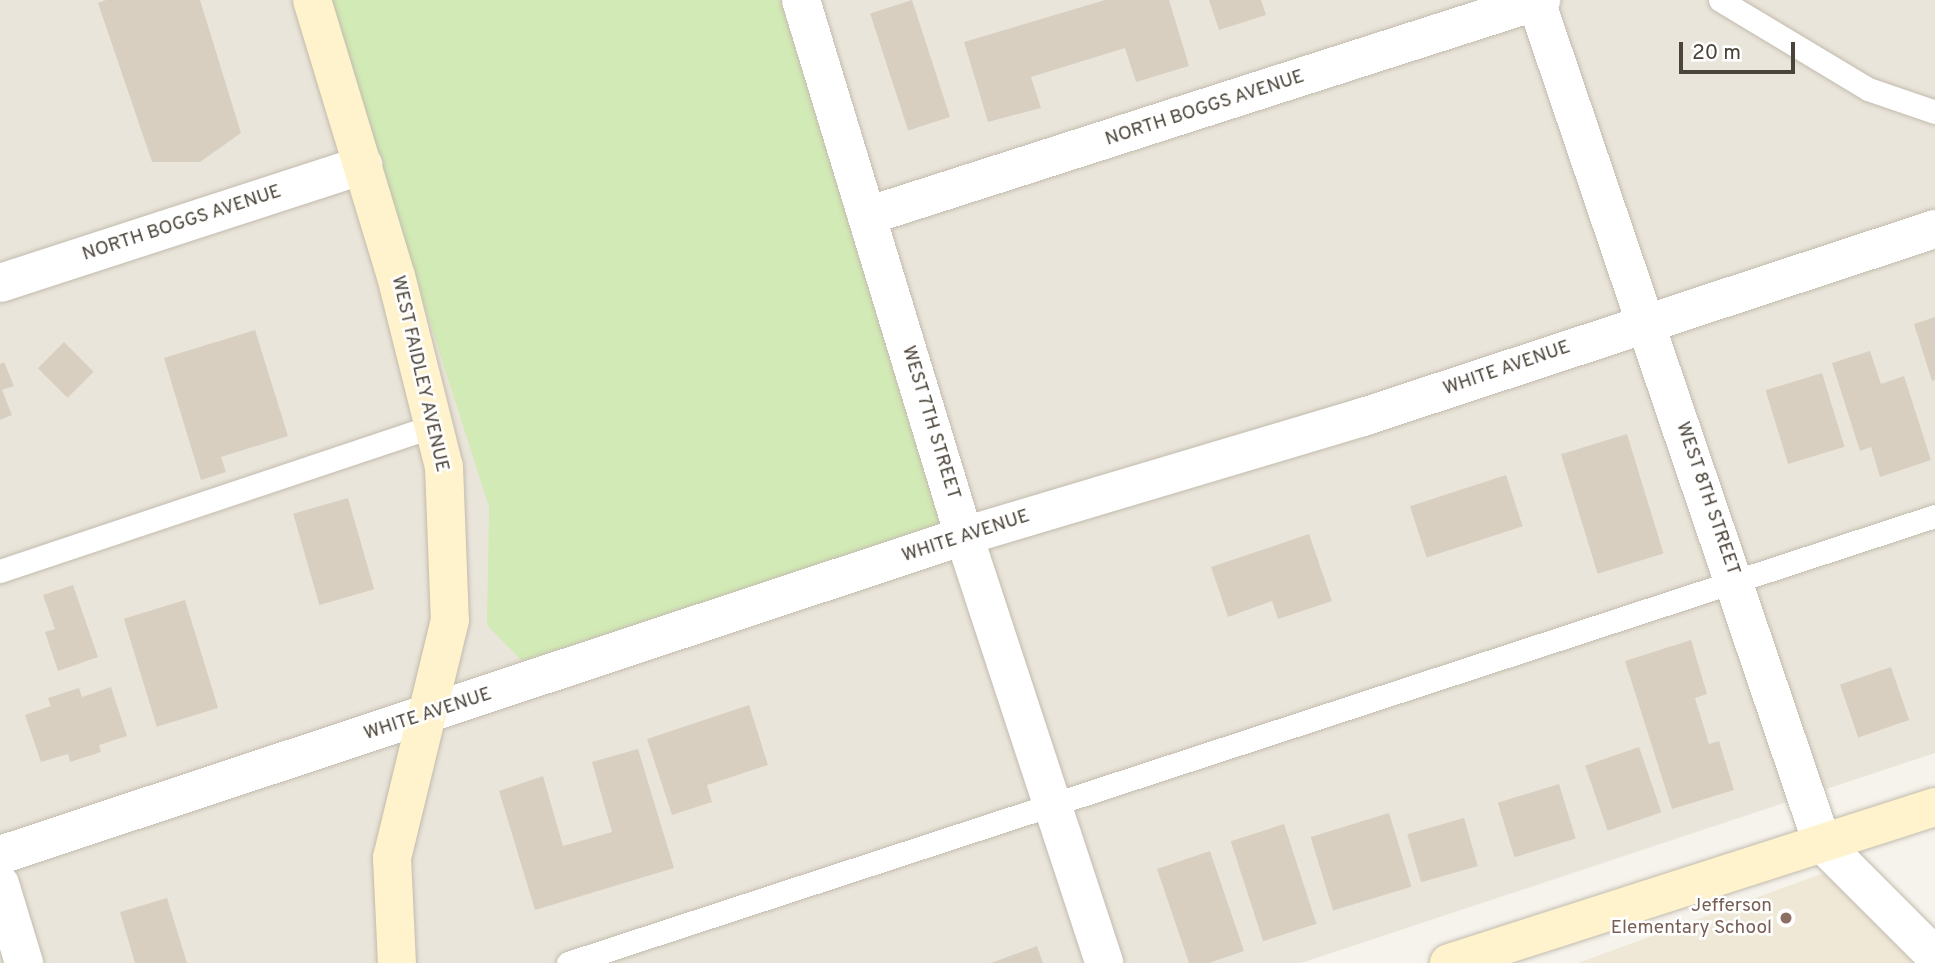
<!DOCTYPE html>
<style>
body{margin:0}
#map{position:relative;width:1935px;height:963px;overflow:hidden;background:#f6f3ec;font-family:Overpass,sans-serif}
div>[style]{position:absolute}
.residential>*{inset:0;background:#eae5da}
.education>*{inset:0;background:#efe8d6}
.green>*{inset:0;background:#d2eab5}
.building>*{inset:0;background:#d8cfc1;transform-origin:0 0}
.roads{filter:drop-shadow(0 0 2px #c2bbae) drop-shadow(0 0 2px #c2bbae)}
.lane>*{height:23px;margin:-11.5px;padding:0 11.5px;transform-origin:11.5px;border-radius:11.5px;background:#fff}
.street>*{height:38px;margin:-19px;padding:0 19px;transform-origin:19px;border-radius:19px;background:#fff}
.secondary>*{height:38px;margin:-19px;padding:0 19px;transform-origin:19px;border-radius:19px;background:#fff3cd}
.dots>*{width:19px;height:19px;translate:-50% -50%;box-sizing:border-box;border:4px solid #fff;border-radius:50%}
span{translate:-50% -50%;white-space:nowrap;text-align:center;line-height:1.15;-webkit-text-stroke:5px #fff;paint-order:stroke}
.street-label{font-size:19px;color:#4b4439}
.education-label{font-size:19px;color:#785e54}
.right{translate:-100% -50%;text-align:right}
.scale{position:absolute;left:1679px;top:42px;width:116px;height:32px;box-sizing:border-box;border:4px solid #4b4439;border-top:0;padding-left:9px;font-size:21px;line-height:24px;white-space:nowrap;color:#4b4439;-webkit-text-stroke:5px #fff;paint-order:stroke}
</style>
<div id="map">
<div class="residential">
<div style="clip-path:polygon(0 0,1935px 0,1935px 753px,1301px 963px,0 963px)"></div>
</div>
<div class="education">
<div style="clip-path:polygon(1824px 873px,1917px 963px,1578px 963px)"></div>
</div>
<div class="green">
<div style="clip-path:polygon(327px 0,780px 0,947px 526px,522px 661px,487px 625px,489px 507px)"></div>
</div>
<div class="building">
<div style="clip-path:polygon(106px 0,200px 0,241px 133px,200px 162px,152px 162px,98px 3px)"></div>
<div style="left:912px;top:0;width:123px;height:44px;rotate:72deg"></div>
<div style="clip-path:polygon(1105px 0,1169px 0,1189px 66px,1136px 82px,1125px 48px,1031px 77px,1041px 108px,988px 122px,964px 42px)"></div>
<div style="clip-path:polygon(1209px 0,1261px 0,1266px 15px,1219px 30px)"></div>
<div style="clip-path:polygon(1935px 317px,1935px 380px,1932px 381px,1914px 324px)"></div>
<div style="clip-path:polygon(255px 330px,288px 436px,221px 457px,226px 472px,201px 480px,164px 358px)"></div>
<div style="left:64px;top:342px;width:42px;height:37px;rotate:45deg"></div>
<div style="clip-path:polygon(1870px 351px,1881px 384px,1904px 376px,1931px 460px,1880px 477px,1871px 447px,1860px 451px,1832px 363px)"></div>
<div style="clip-path:polygon(4px 362px,14px 386px,2px 390px,12px 415px,0 420px,0 364px)"></div>
<div style="left:1822px;top:373px;width:77px;height:59px;rotate:73deg"></div>
<div style="left:1627px;top:434px;width:125px;height:69px;rotate:73deg"></div>
<div style="left:1506px;top:475px;width:54px;height:101px;rotate:72deg"></div>
<div style="left:348px;top:498px;width:95px;height:57px;rotate:74deg"></div>
<div style="clip-path:polygon(1309px 534px,1332px 601px,1278px 619px,1272px 601px,1228px 617px,1211px 567px)"></div>
<div style="clip-path:polygon(73px 585px,98px 657px,58px 671px,45px 632px,55px 629px,43px 595px)"></div>
<div style="left:185px;top:600px;width:113px;height:64px;rotate:73deg"></div>
<div style="clip-path:polygon(1691px 640px,1707px 694px,1695px 698px,1709px 744px,1719px 741px,1734px 790px,1672px 809px,1625px 661px)"></div>
<div style="left:1891px;top:667px;width:56px;height:54px;rotate:71deg"></div>
<div style="clip-path:polygon(111px 687px,127px 736px,99px 745px,101px 752px,70px 762px,68px 754px,41px 762px,25px 715px,51px 706px,48px 698px,79px 688px,82px 697px)"></div>
<div style="clip-path:polygon(749px 705px,768px 765px,707px 785px,712px 802px,672px 815px,647px 739px)"></div>
<div style="left:1639px;top:747px;width:69px;height:57px;rotate:71deg"></div>
<div style="clip-path:polygon(638px 749px,674px 868px,535px 910px,499px 791px,543px 776px,563px 846px,612px 832px,592px 762px)"></div>
<div style="left:1559px;top:784px;width:57px;height:64px;rotate:73deg"></div>
<div style="left:1389px;top:813px;width:77px;height:82px;rotate:73deg"></div>
<div style="left:1464px;top:818px;width:50px;height:59px;rotate:74deg"></div>
<div style="left:1284px;top:824px;width:105px;height:56px;rotate:72deg"></div>
<div style="clip-path:polygon(1210px 851px,1244px 951px,1209px 963px,1189px 963px,1157px 869px)"></div>
<div style="clip-path:polygon(167px 898px,187px 963px,135px 963px,120px 912px)"></div>
<div style="clip-path:polygon(1037px 946px,1043px 963px,991px 963px)"></div>
</div>
<div class="roads">
<div class="lane">
<div style="left:1720px;top:0;width:173px;rotate:31deg"></div>
<div style="left:1868px;top:89px;width:71px;rotate:18.9deg"></div>
<div style="left:0;top:571px;width:458px;rotate:-18.5deg"></div>
<div style="left:568px;top:963px;width:1438px;rotate:-18.11deg"></div>
</div>
<div class="street">
<div style="left:801px;top:0;width:560px;rotate:73.09deg"></div>
<div style="left:964px;top:536px;width:449px;rotate:71.8deg"></div>
<div style="left:1537px;top:4px;width:886px;rotate:71.24deg"></div>
<div style="left:1822px;top:843px;width:160px;rotate:45deg"></div>
<div style="left:867px;top:216px;width:708px;rotate:-17.77deg"></div>
<div style="left:0;top:283px;width:382px;rotate:-18deg"></div>
<div style="left:0;top:855px;width:1015px;rotate:-18.31deg"></div>
<div style="left:964px;top:536px;width:413px;rotate:-16.6deg"></div>
<div style="left:1360px;top:418px;width:605px;rotate:-18.2deg"></div>
<div style="left:0;top:884px;width:83px;rotate:73.1deg"></div>
</div>
<div class="secondary">
<div style="left:312px;top:0;width:288px;rotate:73.1deg"></div>
<div style="left:396px;top:276px;width:197px;rotate:75.9deg"></div>
<div style="left:444px;top:467px;width:153px;rotate:87.8deg"></div>
<div style="left:450px;top:620px;width:245px;rotate:103.7deg"></div>
<div style="left:392px;top:858px;width:105px;rotate:87.3deg"></div>
<div style="left:1449px;top:963px;width:510px;rotate:-17.8deg"></div>
</div>
</div>
<div class="dots">
<div style="left:1786px;top:918px;background:#8d6e63"></div>
</div>
<div class="street-label">
<span style="left:1205px;top:109px;rotate:-18deg">NORTH BOGGS AVENUE</span>
<span style="left:182px;top:224px;rotate:-18deg">NORTH BOGGS AVENUE</span>
<span style="left:1507px;top:369px;rotate:-19deg">WHITE AVENUE</span>
<span style="left:419px;top:374px;rotate:77deg">WEST FAIDLEY AVENUE</span>
<span style="left:930px;top:423px;rotate:73deg">WEST 7TH STREET</span>
<span style="left:1707px;top:499px;rotate:71deg">WEST 8TH STREET</span>
<span style="left:966px;top:537px;rotate:-18deg">WHITE AVENUE</span>
<span style="left:428px;top:715px;rotate:-18deg">WHITE AVENUE</span>
</div>
<div class="education-label">
<span class="right" style="left:1772px;top:918px">Jefferson<br>Elementary School</span>
</div>
<div class="scale">20 m</div>
</div>
